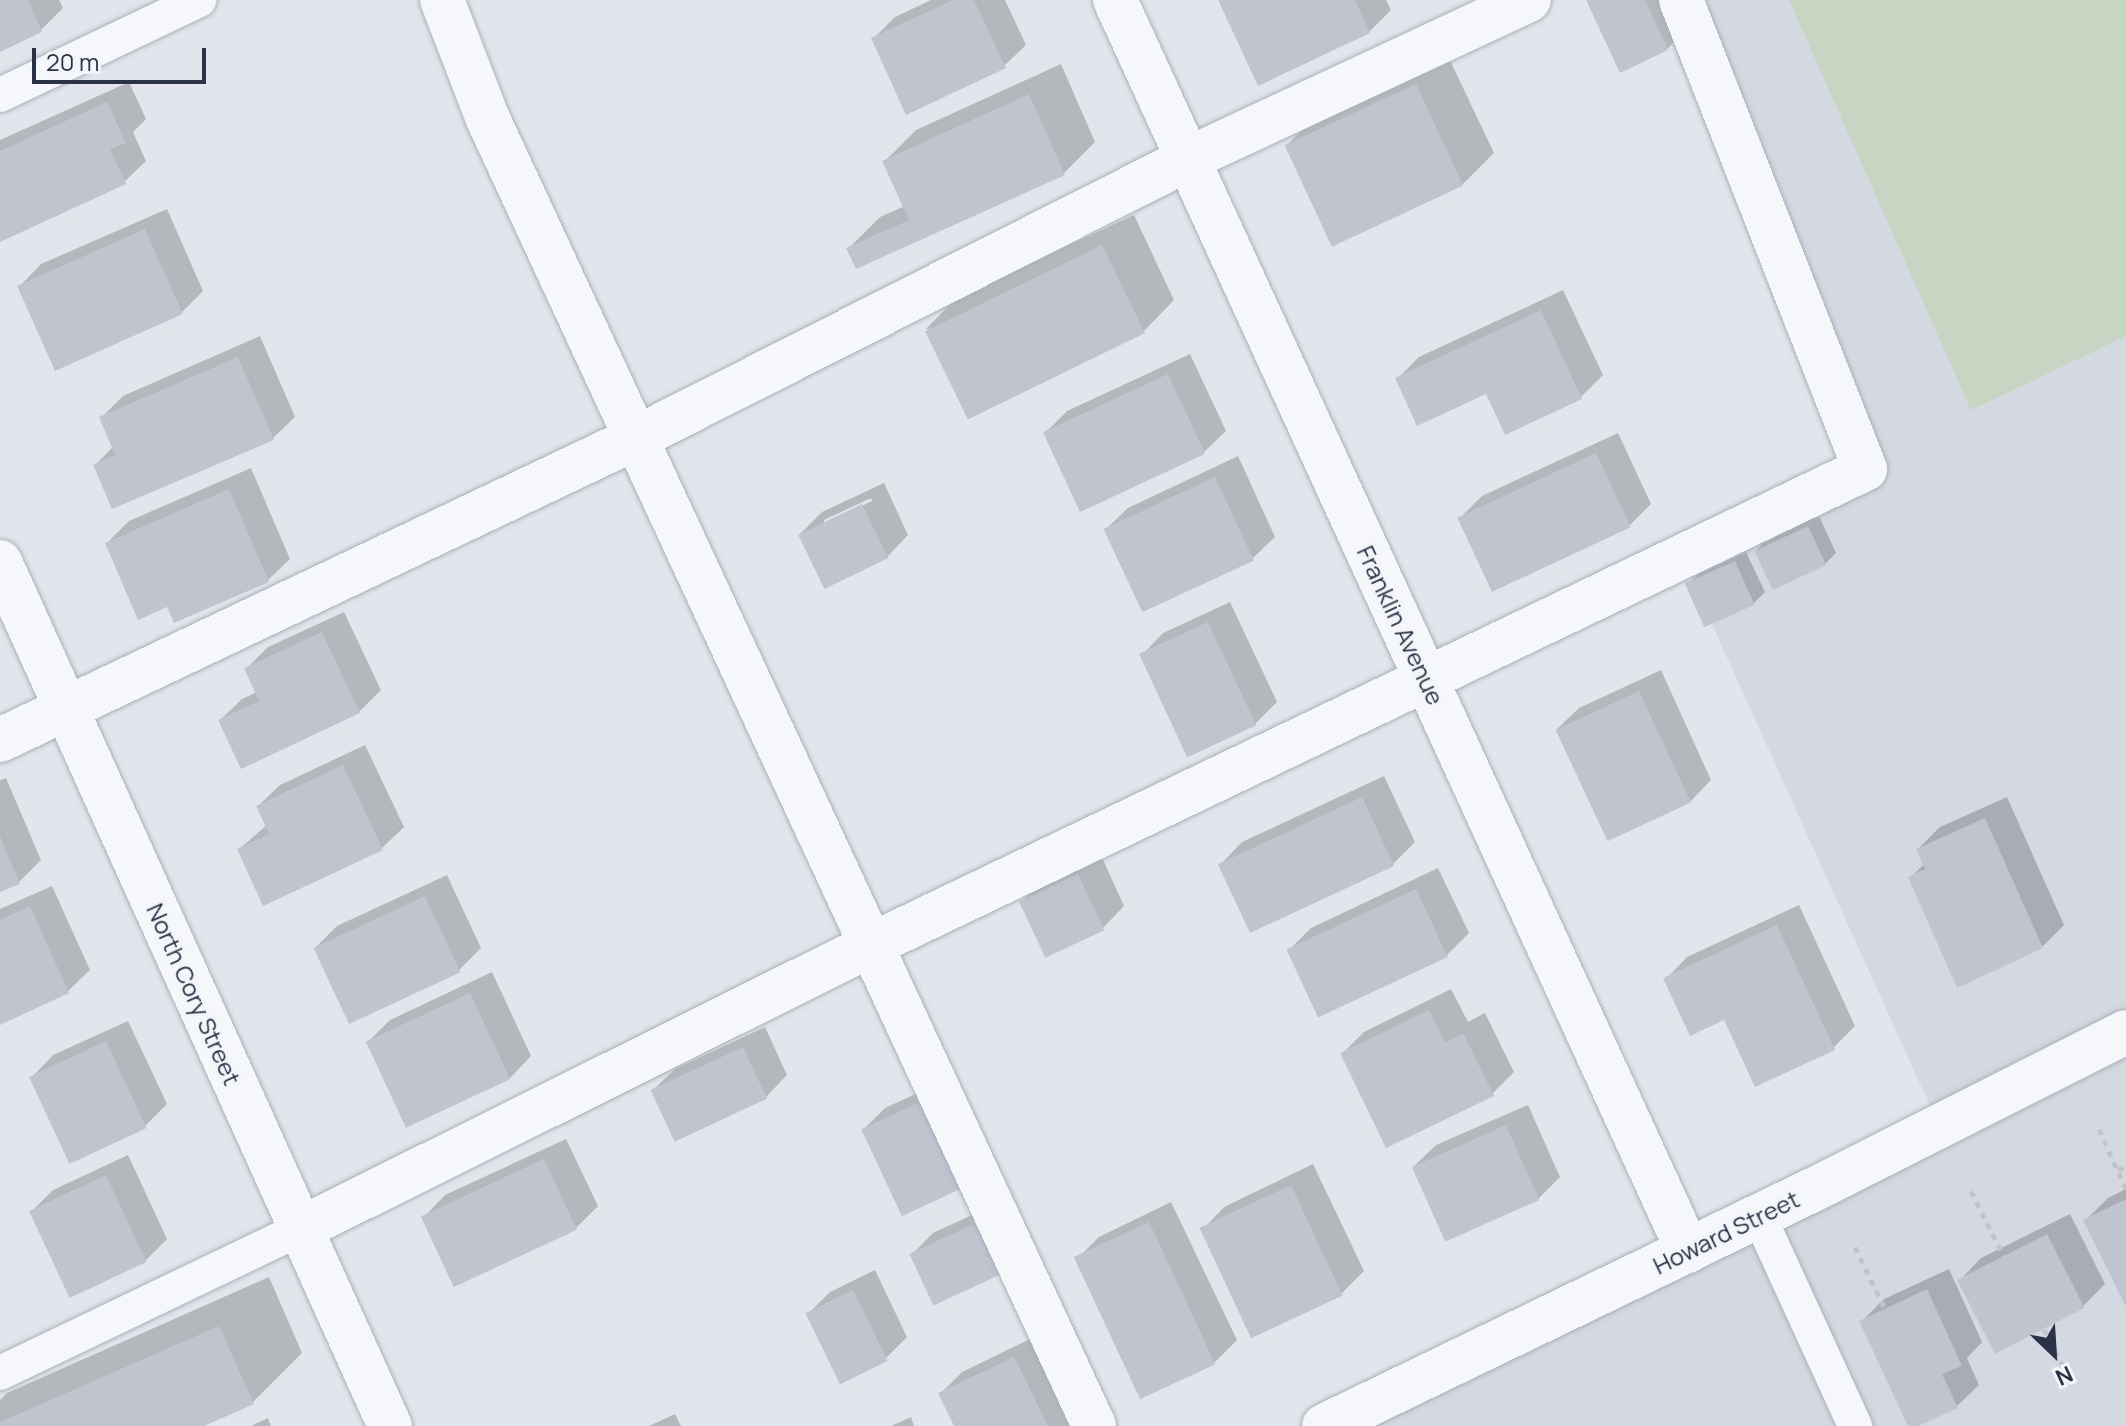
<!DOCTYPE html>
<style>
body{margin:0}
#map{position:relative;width:2126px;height:1426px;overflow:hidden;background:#e2e6ec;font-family:Manrope,sans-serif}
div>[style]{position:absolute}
.built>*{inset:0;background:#d4d8e1}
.green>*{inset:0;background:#c7d6c3}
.shadow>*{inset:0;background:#0003}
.building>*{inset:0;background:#bfc4cf;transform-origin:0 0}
.path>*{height:5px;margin-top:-2.5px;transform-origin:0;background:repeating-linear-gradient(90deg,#c1c4cb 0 6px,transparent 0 12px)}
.roads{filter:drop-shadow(0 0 2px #aab0ba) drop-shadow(0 0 2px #aab0ba)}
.service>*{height:34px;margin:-17px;padding:0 17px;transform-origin:17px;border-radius:17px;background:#f6f7fa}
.minor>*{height:44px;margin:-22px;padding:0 22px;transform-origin:22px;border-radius:22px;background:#f6f7fa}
.tertiary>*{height:44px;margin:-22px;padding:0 22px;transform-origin:22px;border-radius:22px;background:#f6f7fa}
span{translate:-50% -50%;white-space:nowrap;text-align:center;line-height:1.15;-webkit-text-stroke:7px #f3f5f9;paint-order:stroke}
.street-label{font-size:24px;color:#293246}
.north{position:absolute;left:2014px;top:1314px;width:80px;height:80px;-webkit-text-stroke:6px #f3f5f9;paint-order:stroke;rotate:155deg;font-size:22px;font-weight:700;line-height:32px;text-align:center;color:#293246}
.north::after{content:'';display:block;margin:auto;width:28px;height:36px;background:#293246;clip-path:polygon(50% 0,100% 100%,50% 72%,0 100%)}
.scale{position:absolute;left:32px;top:48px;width:174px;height:36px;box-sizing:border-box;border:4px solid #293246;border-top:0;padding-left:10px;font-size:24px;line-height:28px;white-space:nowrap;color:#293246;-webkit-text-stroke:6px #f3f5f9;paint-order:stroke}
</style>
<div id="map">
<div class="built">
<div style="clip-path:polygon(1666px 0,2126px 0,2126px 1426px,1324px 1426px,1939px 1126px,1682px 558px,1865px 469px)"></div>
</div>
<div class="green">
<div style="clip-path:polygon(1789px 0,2126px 0,2126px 336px,1971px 410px)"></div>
</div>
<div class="shadow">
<div style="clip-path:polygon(0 0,59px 0,63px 8px,41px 30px,0 50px)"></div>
<div style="clip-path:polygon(931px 0,1005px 0,1026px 45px,1004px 66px,873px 39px,895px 17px)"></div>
<div style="clip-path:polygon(1221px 0,1386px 0,1391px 10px,1369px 32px)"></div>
<div style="clip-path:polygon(1589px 0,1676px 0,1689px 27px,1667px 49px)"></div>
<div style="clip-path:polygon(1447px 54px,1494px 153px,1462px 185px,1286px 146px,1318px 114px)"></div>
<div style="clip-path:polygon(1061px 64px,1095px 142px,1064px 173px,849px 248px,880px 217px,905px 206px,885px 161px,916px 130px)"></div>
<div style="clip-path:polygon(129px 82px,146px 119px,133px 132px,146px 161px,124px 182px,0 239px,0 140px)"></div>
<div style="clip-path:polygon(167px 209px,203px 291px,181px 313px,20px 286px,41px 264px)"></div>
<div style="clip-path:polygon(1134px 215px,1174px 300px,1143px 332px,926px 329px,957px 297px)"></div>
<div style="clip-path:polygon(1563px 290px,1603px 375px,1581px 397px,1487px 392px,1397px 379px,1419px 357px)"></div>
<div style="clip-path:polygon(260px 336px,295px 417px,273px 438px,95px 465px,113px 447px,101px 418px,123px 396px)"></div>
<div style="clip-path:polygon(1190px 354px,1226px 431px,1204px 452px,1045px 433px,1067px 411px)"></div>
<div style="clip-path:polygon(1618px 433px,1651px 504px,1629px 526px,1460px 518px,1482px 496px)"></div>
<div style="clip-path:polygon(1238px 456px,1275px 537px,1253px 558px,1106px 529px,1128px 508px)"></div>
<div style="clip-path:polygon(251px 468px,290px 559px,268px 580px,168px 605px,107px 543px,129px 521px)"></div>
<div style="clip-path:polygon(evenodd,884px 483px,908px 535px,887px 557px,800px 534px,822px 512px,884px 483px,871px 498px,872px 501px,824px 524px,824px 520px,871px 498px)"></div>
<div style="clip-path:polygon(1819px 516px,1836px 553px,1825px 564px,1756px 550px,1767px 540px)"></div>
<div style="clip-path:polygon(1746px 552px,1765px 592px,1754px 603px,1707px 625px,1688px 584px,1698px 574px)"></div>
<div style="clip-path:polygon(1230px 602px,1277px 702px,1255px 724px,1142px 655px,1163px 633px)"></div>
<div style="clip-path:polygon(344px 612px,381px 690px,359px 712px,220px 720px,242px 699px,257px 692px,246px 669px,268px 647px)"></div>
<div style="clip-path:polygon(1661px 670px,1711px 780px,1690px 802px,1557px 729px,1579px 708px)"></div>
<div style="clip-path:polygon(365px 745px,404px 827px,382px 848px,239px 849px,267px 825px,258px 806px,280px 785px)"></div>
<div style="clip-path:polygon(1384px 776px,1415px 842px,1393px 864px,1251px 930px,1221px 864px,1242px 842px)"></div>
<div style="clip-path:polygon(6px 778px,41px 860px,19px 882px,0 890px,0 780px)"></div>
<div style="clip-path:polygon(2007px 797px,2064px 925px,2042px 947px,1910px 878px,1925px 863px,1918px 849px,1940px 827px)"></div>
<div style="clip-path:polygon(1100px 853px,1124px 906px,1103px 928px,1022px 901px,1044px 880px)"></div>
<div style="clip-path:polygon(1438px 868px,1469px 933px,1447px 955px,1289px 950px,1311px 928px)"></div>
<div style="clip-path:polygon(447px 875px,481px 948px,459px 970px,315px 948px,337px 926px)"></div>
<div style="clip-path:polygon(52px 886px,90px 970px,68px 991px,0 1023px,0 909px)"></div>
<div style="clip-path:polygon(1799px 905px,1855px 1026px,1833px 1048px,1725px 1018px,1666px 979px,1687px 957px)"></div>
<div style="clip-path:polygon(492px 972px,531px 1056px,510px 1078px,368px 1042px,390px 1020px)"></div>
<div style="clip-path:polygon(1451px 989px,1468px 1022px,1485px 1013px,1514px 1072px,1492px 1094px,1342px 1054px,1364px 1032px)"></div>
<div style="clip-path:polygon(128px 1021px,167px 1104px,145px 1126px,32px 1077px,53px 1055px)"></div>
<div style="clip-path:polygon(765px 1027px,787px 1075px,766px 1097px,653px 1090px,675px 1069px)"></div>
<div style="clip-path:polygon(944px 1081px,983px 1164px,863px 1130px,885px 1108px)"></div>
<div style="clip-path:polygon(1528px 1105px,1560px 1177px,1538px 1199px,1414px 1166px,1436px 1145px)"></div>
<div style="clip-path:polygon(566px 1139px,598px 1206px,576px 1228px,424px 1217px,445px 1195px)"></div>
<div style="clip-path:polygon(128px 1155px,167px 1239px,145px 1261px,31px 1212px,53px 1190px)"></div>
<div style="clip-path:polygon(1313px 1164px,1364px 1271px,1342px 1293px,1253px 1336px,1203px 1229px,1224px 1207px)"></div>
<div style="clip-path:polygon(2126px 1189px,2126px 1302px,2086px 1220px,2108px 1198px)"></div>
<div style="clip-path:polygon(1002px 1201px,1003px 1271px,911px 1255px,933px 1233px)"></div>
<div style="clip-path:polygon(1171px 1202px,1237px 1340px,1215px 1362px,1142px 1396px,1077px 1259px,1099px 1237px)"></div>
<div style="clip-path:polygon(2070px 1214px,2105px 1284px,2083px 1306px,1960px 1280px,1981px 1258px)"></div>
<div style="clip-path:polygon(1949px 1269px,1982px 1342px,1967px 1358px,1979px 1385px,1957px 1406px,1911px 1426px,1862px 1321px,1884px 1299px)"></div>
<div style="clip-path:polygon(875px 1270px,907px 1337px,885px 1359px,808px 1314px,830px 1292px)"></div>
<div style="clip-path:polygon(269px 1277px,302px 1353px,253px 1402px,199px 1426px,0 1426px,0 1400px,7px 1393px)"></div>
<div style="clip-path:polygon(1036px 1336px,1080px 1426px,956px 1426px,940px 1394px,962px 1372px)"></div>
<div style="clip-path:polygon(675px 1414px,681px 1426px,649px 1426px)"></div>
<div style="clip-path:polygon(911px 1417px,914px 1426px,891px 1426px)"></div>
<div style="clip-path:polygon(268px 1418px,271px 1426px,251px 1426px)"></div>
</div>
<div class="building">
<div style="clip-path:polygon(0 0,28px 0,42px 32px,0 52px)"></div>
<div style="clip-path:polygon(953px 0,974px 0,1006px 68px,906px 115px,871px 38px)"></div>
<div style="clip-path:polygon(1218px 0,1355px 0,1370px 33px,1258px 86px)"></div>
<div style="clip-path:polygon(1586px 0,1645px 0,1668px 50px,1620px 73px)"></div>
<div style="left:1416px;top:84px;width:112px;height:145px;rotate:65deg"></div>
<div style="clip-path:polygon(1029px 94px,1065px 175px,856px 269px,846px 248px,909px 220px,882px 161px)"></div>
<div style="clip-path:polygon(107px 102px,126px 143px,110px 149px,126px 184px,0 242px,0 151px)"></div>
<div style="left:145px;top:229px;width:93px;height:140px;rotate:66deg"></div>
<div style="left:1102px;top:245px;width:98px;height:197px;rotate:64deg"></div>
<div style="clip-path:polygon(1541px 310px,1582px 399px,1505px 435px,1486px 394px,1417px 426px,1395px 378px)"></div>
<div style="clip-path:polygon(238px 357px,274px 440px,112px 509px,93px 465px,115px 455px,99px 417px)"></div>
<div style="left:1168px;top:374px;width:88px;height:138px;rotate:65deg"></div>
<div style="left:1596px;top:453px;width:82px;height:153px;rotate:65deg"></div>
<div style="left:1215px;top:477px;width:92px;height:123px;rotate:65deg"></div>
<div style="clip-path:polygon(229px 489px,269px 582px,174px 623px,167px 607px,138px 620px,105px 543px)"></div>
<div style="left:862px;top:504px;width:60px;height:71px;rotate:64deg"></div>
<div style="left:1808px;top:526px;width:43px;height:59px;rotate:65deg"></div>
<div style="left:1735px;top:561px;width:48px;height:55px;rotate:66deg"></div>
<div style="left:1208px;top:622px;width:114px;height:76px;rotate:65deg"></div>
<div style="clip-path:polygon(322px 632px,360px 713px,241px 769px,218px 720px,259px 701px,244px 668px)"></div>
<div style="left:1639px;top:691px;width:123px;height:92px;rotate:65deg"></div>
<div style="clip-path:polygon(343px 765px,383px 850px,263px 906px,237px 849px,269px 834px,256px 806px)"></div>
<div style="left:1362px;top:797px;width:76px;height:159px;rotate:65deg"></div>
<div style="clip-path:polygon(1985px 818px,2043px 948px,1957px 988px,1908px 877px,1925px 869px,1916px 849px)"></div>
<div style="clip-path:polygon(0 836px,20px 884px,0 892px)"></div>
<div style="left:1078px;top:874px;width:62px;height:65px;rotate:65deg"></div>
<div style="left:1416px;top:889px;width:75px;height:143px;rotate:65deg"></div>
<div style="left:425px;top:896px;width:84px;height:123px;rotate:65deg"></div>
<div style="clip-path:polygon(30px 906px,69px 993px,0 1025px,0 920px)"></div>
<div style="clip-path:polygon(1777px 925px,1835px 1050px,1755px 1087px,1724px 1020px,1690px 1036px,1663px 978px)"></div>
<div style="left:470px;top:993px;width:95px;height:115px;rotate:65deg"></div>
<div style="clip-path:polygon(1429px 1010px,1445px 1043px,1463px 1033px,1494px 1096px,1386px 1148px,1340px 1053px)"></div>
<div style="left:106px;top:1041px;width:96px;height:85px;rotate:65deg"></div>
<div style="left:743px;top:1047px;width:57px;height:102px;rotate:65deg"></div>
<div style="left:922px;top:1101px;width:96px;height:67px;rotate:65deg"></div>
<div style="left:1506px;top:1125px;width:82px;height:103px;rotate:66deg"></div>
<div style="left:544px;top:1159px;width:78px;height:136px;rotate:65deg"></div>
<div style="left:106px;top:1175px;width:96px;height:85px;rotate:65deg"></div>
<div style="left:1291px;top:1185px;width:122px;height:101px;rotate:65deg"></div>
<div style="clip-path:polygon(2126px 1199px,2126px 1307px,2083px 1220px)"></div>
<div style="left:980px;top:1221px;width:57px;height:78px;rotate:65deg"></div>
<div style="left:1149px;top:1222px;width:157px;height:83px;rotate:65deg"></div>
<div style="left:2047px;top:1234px;width:83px;height:101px;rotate:63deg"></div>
<div style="clip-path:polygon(1927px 1289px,1962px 1366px,1942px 1374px,1958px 1408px,1918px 1426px,1908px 1426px,1859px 1321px)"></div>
<div style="left:853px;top:1290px;width:79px;height:53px;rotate:64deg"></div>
<div style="clip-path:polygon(219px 1326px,254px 1404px,204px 1426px,0 1426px,0 1422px)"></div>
<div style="clip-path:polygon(1014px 1357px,1048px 1426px,954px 1426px,938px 1393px)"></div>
</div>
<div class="path">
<div style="left:2099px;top:1129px;width:66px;rotate:65.8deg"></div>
<div style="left:2118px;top:1170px;width:9px;rotate:-27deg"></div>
<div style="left:1971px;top:1191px;width:74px;rotate:63.4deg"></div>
<div style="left:1855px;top:1247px;width:69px;rotate:64.2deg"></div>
<div style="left:2044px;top:1329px;width:57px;rotate:63deg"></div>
</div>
<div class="roads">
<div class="service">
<div style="left:0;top:95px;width:221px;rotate:-25.5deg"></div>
<div style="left:1759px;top:1216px;width:231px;rotate:65.4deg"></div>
<div style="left:0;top:1373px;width:333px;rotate:-25.6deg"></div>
</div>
<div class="minor">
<div style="left:442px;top:0;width:128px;rotate:68.9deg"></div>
<div style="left:488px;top:119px;width:1441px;rotate:65.12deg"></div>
<div style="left:1115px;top:0;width:1376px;rotate:65.39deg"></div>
<div style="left:0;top:740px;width:704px;rotate:-25.4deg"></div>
<div style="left:636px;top:438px;width:619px;rotate:-26.81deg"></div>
<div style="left:1188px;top:159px;width:376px;rotate:-25deg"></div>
<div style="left:300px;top:1229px;width:638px;rotate:-26.44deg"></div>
<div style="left:871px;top:945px;width:1102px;rotate:-25.59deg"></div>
<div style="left:1865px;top:469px;width:504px;rotate:-111.42deg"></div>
</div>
<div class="tertiary">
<div style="left:0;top:562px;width:948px;rotate:65.71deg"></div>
<div style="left:1324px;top:1426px;width:556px;rotate:-25.78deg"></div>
<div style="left:1825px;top:1184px;width:337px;rotate:-26.8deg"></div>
</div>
</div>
<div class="street-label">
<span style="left:1401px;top:625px;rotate:65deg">Franklin Avenue</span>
<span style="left:194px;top:994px;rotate:66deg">North Cory Street</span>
<span style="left:1726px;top:1232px;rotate:-26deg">Howard Street</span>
</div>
<div class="north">N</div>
<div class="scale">20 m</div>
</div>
